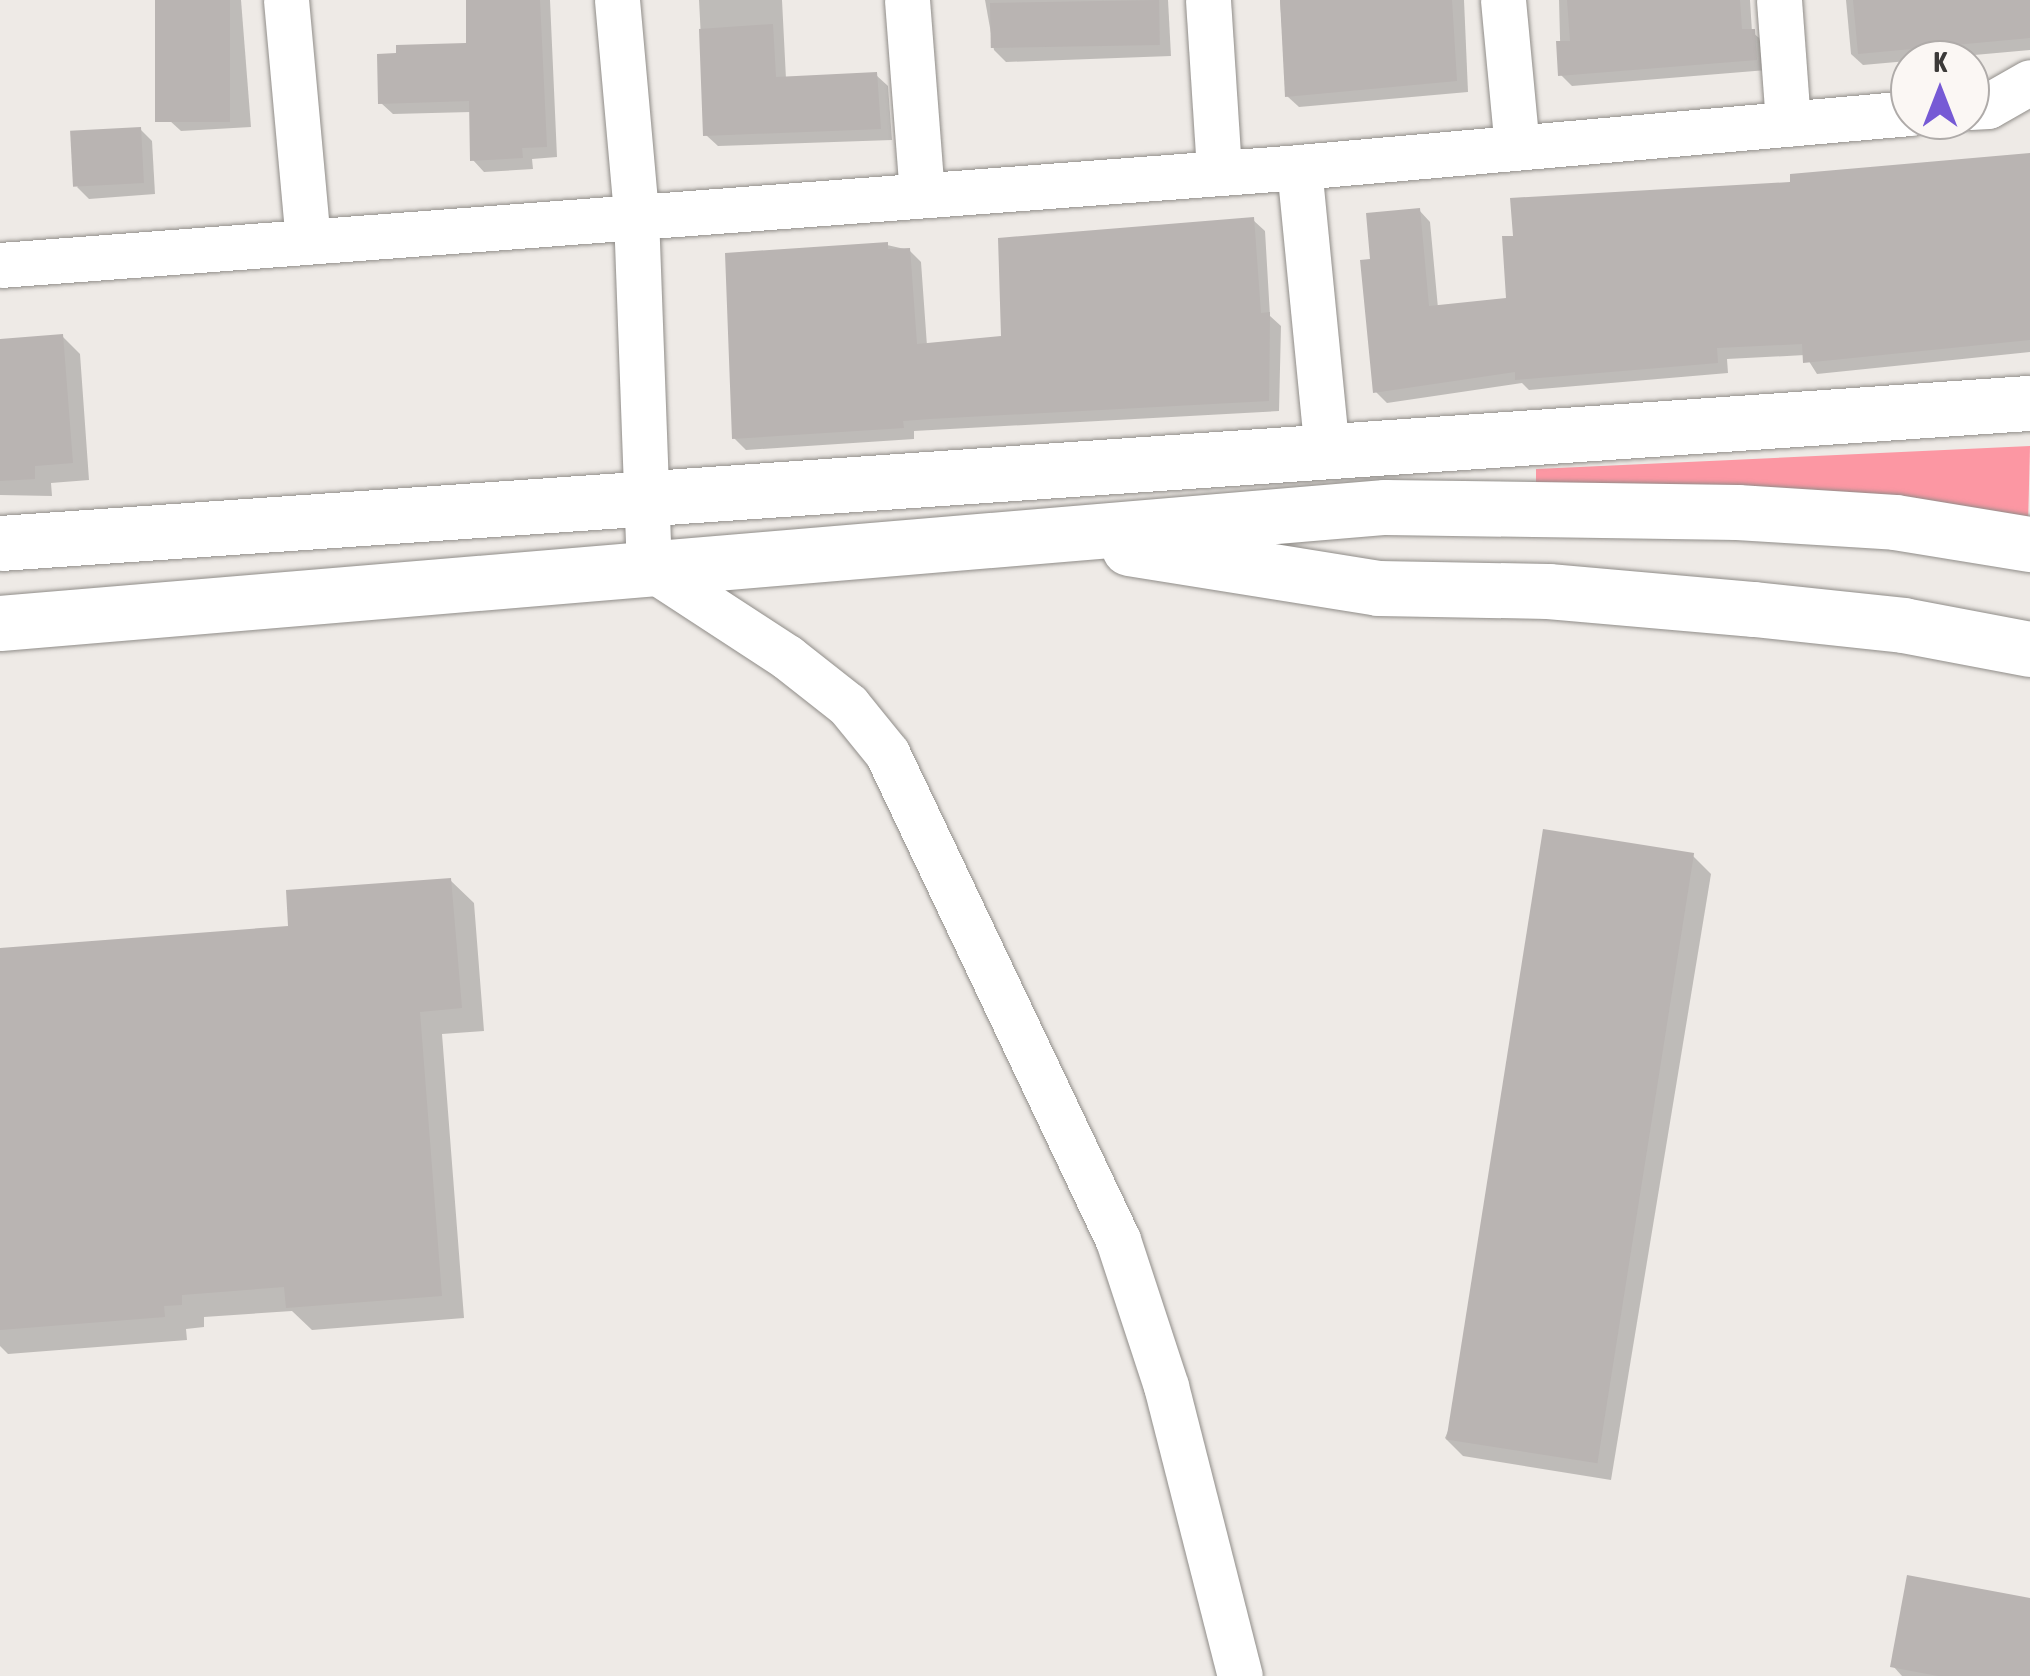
<!DOCTYPE html>
<style>
body{margin:0}
#map{position:relative;width:2030px;height:1676px;overflow:hidden;background:#eeeae6;font-family:"Asap Condensed",sans-serif}
div>[style]{position:absolute}
.green>*{inset:0;background:#fc97a3}
.shadow>*{inset:0;background:#0003}
.building>*{inset:0;background:#b9b4b2;transform-origin:0 0}
.roads{filter:drop-shadow(0 0 2px #908d89) drop-shadow(0 0 2px #908d89)}
.street>*{height:45px;margin:-22.5px;padding:0 22.5px;transform-origin:22.5px;border-radius:22.5px;background:#fff}
.secondary>*{height:55px;margin:-27.5px;padding:0 27.5px;transform-origin:27.5px;border-radius:27.5px;background:#fff}
span{translate:-50% -50%;white-space:nowrap;text-align:center;line-height:1.15;-webkit-text-stroke:10px #fbf7f4;paint-order:stroke}
.north{position:absolute;left:1890px;top:40px;width:100px;height:100px;box-sizing:border-box;background:#fbf7f4;border:2px solid #afaba9;border-radius:50%;rotate:0deg;font-size:28px;font-weight:700;line-height:40px;text-align:center;color:#3c3a39}
.north::after{content:'';display:block;margin:auto;width:35px;height:45px;background:#765ad5;clip-path:polygon(50% 0,100% 100%,50% 72%,0 100%)}
</style>
<div id="map">
<div class="green">
<div style="clip-path:polygon(2030px 446px,2028px 525px,1536px 486px,1536px 469px)"></div>
</div>
<div class="shadow">
<div style="clip-path:polygon(158px 0,241px 0,251px 127px,181px 131px,169px 120px)"></div>
<div style="clip-path:polygon(467px 0,550px 0,557px 157px,532px 159px,533px 169px,484px 172px,473px 160px,471px 112px,393px 114px,381px 103px,468px 46px)"></div>
<div style="clip-path:polygon(699px 0,782px 0,786px 79px,876px 75px,888px 86px,892px 140px,718px 146px,706px 135px)"></div>
<div style="clip-path:polygon(985px 0,1168px 0,1171px 56px,1006px 62px,994px 50px)"></div>
<div style="clip-path:polygon(1280px 0,1464px 0,1468px 92px,1299px 107px,1287px 96px)"></div>
<div style="clip-path:polygon(1559px 0,1750px 0,1752px 32px,1765px 43px,1767px 70px,1572px 86px,1561px 75px)"></div>
<div style="clip-path:polygon(1846px 0,2030px 0,2030px 50px,1863px 65px,1851px 54px)"></div>
<div style="clip-path:polygon(140px 129px,152px 141px,155px 194px,89px 199px,77px 187px)"></div>
<div style="clip-path:polygon(2030px 156px,2030px 352px,1817px 374px,1805px 355px,1727px 359px,1728px 373px,1529px 390px,1522px 383px,1387px 403px,1376px 392px,1373px 262px,1419px 210px,1430px 222px,1438px 308px,1509px 301px,1793px 184px)"></div>
<div style="clip-path:polygon(1253px 220px,1265px 231px,1270px 316px,1281px 326px,1279px 411px,914px 431px,914px 439px,746px 450px,734px 438px,887px 245px,909px 250px,921px 262px,927px 346px,1003px 339px)"></div>
<div style="clip-path:polygon(62px 336px,80px 354px,89px 480px,51px 483px,52px 496px,0 495px,0 341px)"></div>
<div style="clip-path:polygon(1693px 856px,1711px 874px,1611px 1480px,1463px 1456px,1445px 1438px)"></div>
<div style="clip-path:polygon(450px 880px,474px 903px,484px 1031px,442px 1034px,464px 1318px,312px 1330px,292px 1311px,204px 1317px,204px 1327px,186px 1329px,187px 1340px,8px 1354px,0 1346px,0 950px,291px 928px)"></div>
<div style="clip-path:polygon(2030px 1601px,2030px 1676px,1902px 1676px,1893px 1666px)"></div>
</div>
<div class="building">
<div style="left:155px;top:0;width:75px;height:122px"></div>
<div style="clip-path:polygon(466px 0,540px 0,547px 147px,522px 148px,523px 158px,470px 161px,469px 101px,378px 104px,377px 54px,396px 53px,396px 45px,466px 43px)"></div>
<div style="left:1159px;top:0;width:45px;height:169px;rotate:89deg"></div>
<div style="clip-path:polygon(1280px 0,1452px 0,1457px 81px,1285px 97px)"></div>
<div style="clip-path:polygon(1567px 0,1740px 0,1742px 29px,1755px 29px,1757px 60px,1558px 76px,1556px 41px,1570px 41px)"></div>
<div style="clip-path:polygon(1853px 0,2030px 0,2030px 38px,1858px 54px)"></div>
<div style="clip-path:polygon(773px 24px,776px 77px,877px 72px,881px 129px,703px 136px,699px 29px)"></div>
<div style="left:141px;top:127px;width:56px;height:71px;rotate:87deg"></div>
<div style="clip-path:polygon(2030px 153px,2030px 340px,1803px 363px,1802px 344px,1717px 348px,1718px 363px,1515px 380px,1515px 372px,1373px 393px,1360px 260px,1370px 259px,1366px 213px,1420px 208px,1429px 306px,1506px 298px,1502px 236px,1513px 236px,1510px 198px,1790px 182px,1790px 174px)"></div>
<div style="clip-path:polygon(1254px 217px,1261px 313px,1270px 312px,1269px 401px,930px 419px,903px 421px,904px 428px,732px 439px,725px 253px,888px 242px,888px 249px,910px 248px,917px 344px,1001px 336px,998px 238px)"></div>
<div style="clip-path:polygon(63px 334px,73px 463px,35px 466px,35px 479px,0 481px,0 339px)"></div>
<div style="left:1543px;top:829px;width:153px;height:618px;rotate:9deg"></div>
<div style="clip-path:polygon(451px 878px,462px 1008px,420px 1012px,442px 1296px,286px 1308px,284px 1287px,182px 1295px,182px 1305px,164px 1306px,165px 1317px,0 1330px,0 948px,288px 926px,286px 890px)"></div>
<div style="clip-path:polygon(1907px 1575px,2030px 1598px,2030px 1676px,1938px 1676px,1890px 1667px)"></div>
</div>
<div class="roads">
<div class="street">
<div style="left:286px;top:0;width:242px;rotate:84.8deg"></div>
<div style="left:617px;top:0;width:216px;rotate:84.9deg"></div>
<div style="left:636px;top:215px;width:352px;rotate:87.9deg"></div>
<div style="left:649px;top:567px;width:165px;rotate:33.1deg"></div>
<div style="left:787px;top:657px;width:78px;rotate:38.2deg"></div>
<div style="left:848px;top:705px;width:62px;rotate:50.9deg"></div>
<div style="left:887px;top:753px;width:539px;rotate:64.62deg"></div>
<div style="left:1118px;top:1240px;width:154px;rotate:71.8deg"></div>
<div style="left:1166px;top:1386px;width:299px;rotate:75.7deg"></div>
<div style="left:907px;top:0;width:195px;rotate:85.6deg"></div>
<div style="left:1208px;top:0;width:172px;rotate:86.3deg"></div>
<div style="left:1503px;top:0;width:148px;rotate:84.6deg"></div>
<div style="left:1779px;top:0;width:124px;rotate:85.8deg"></div>
<div style="left:1970px;top:107px;width:18px;rotate:-3deg"></div>
<div style="left:1988px;top:106px;width:48px;rotate:-29.7deg"></div>
<div style="left:1299px;top:167px;width:286px;rotate:84.4deg"></div>
<div style="left:0;top:265px;width:1303px;rotate:-4.31deg"></div>
<div style="left:1299px;top:167px;width:613px;rotate:-5.05deg"></div>
</div>
<div class="secondary">
<div style="left:0;top:543px;width:2035px;rotate:-3.95deg"></div>
<div style="left:1129px;top:548px;width:252px;rotate:9.1deg"></div>
<div style="left:1378px;top:588px;width:170px;rotate:1deg"></div>
<div style="left:1548px;top:591px;width:207px;rotate:5deg"></div>
<div style="left:1754px;top:609px;width:150px;rotate:6.1deg"></div>
<div style="left:1903px;top:625px;width:129px;rotate:10.7deg"></div>
<div style="left:0;top:623px;width:1390px;rotate:-4.79deg"></div>
<div style="left:1385px;top:507px;width:352px;rotate:0.8deg"></div>
<div style="left:1737px;top:512px;width:158px;rotate:3.6deg"></div>
<div style="left:1895px;top:522px;width:137px;rotate:9.3deg"></div>
</div>
</div>
<div class="north">K</div>
</div>
